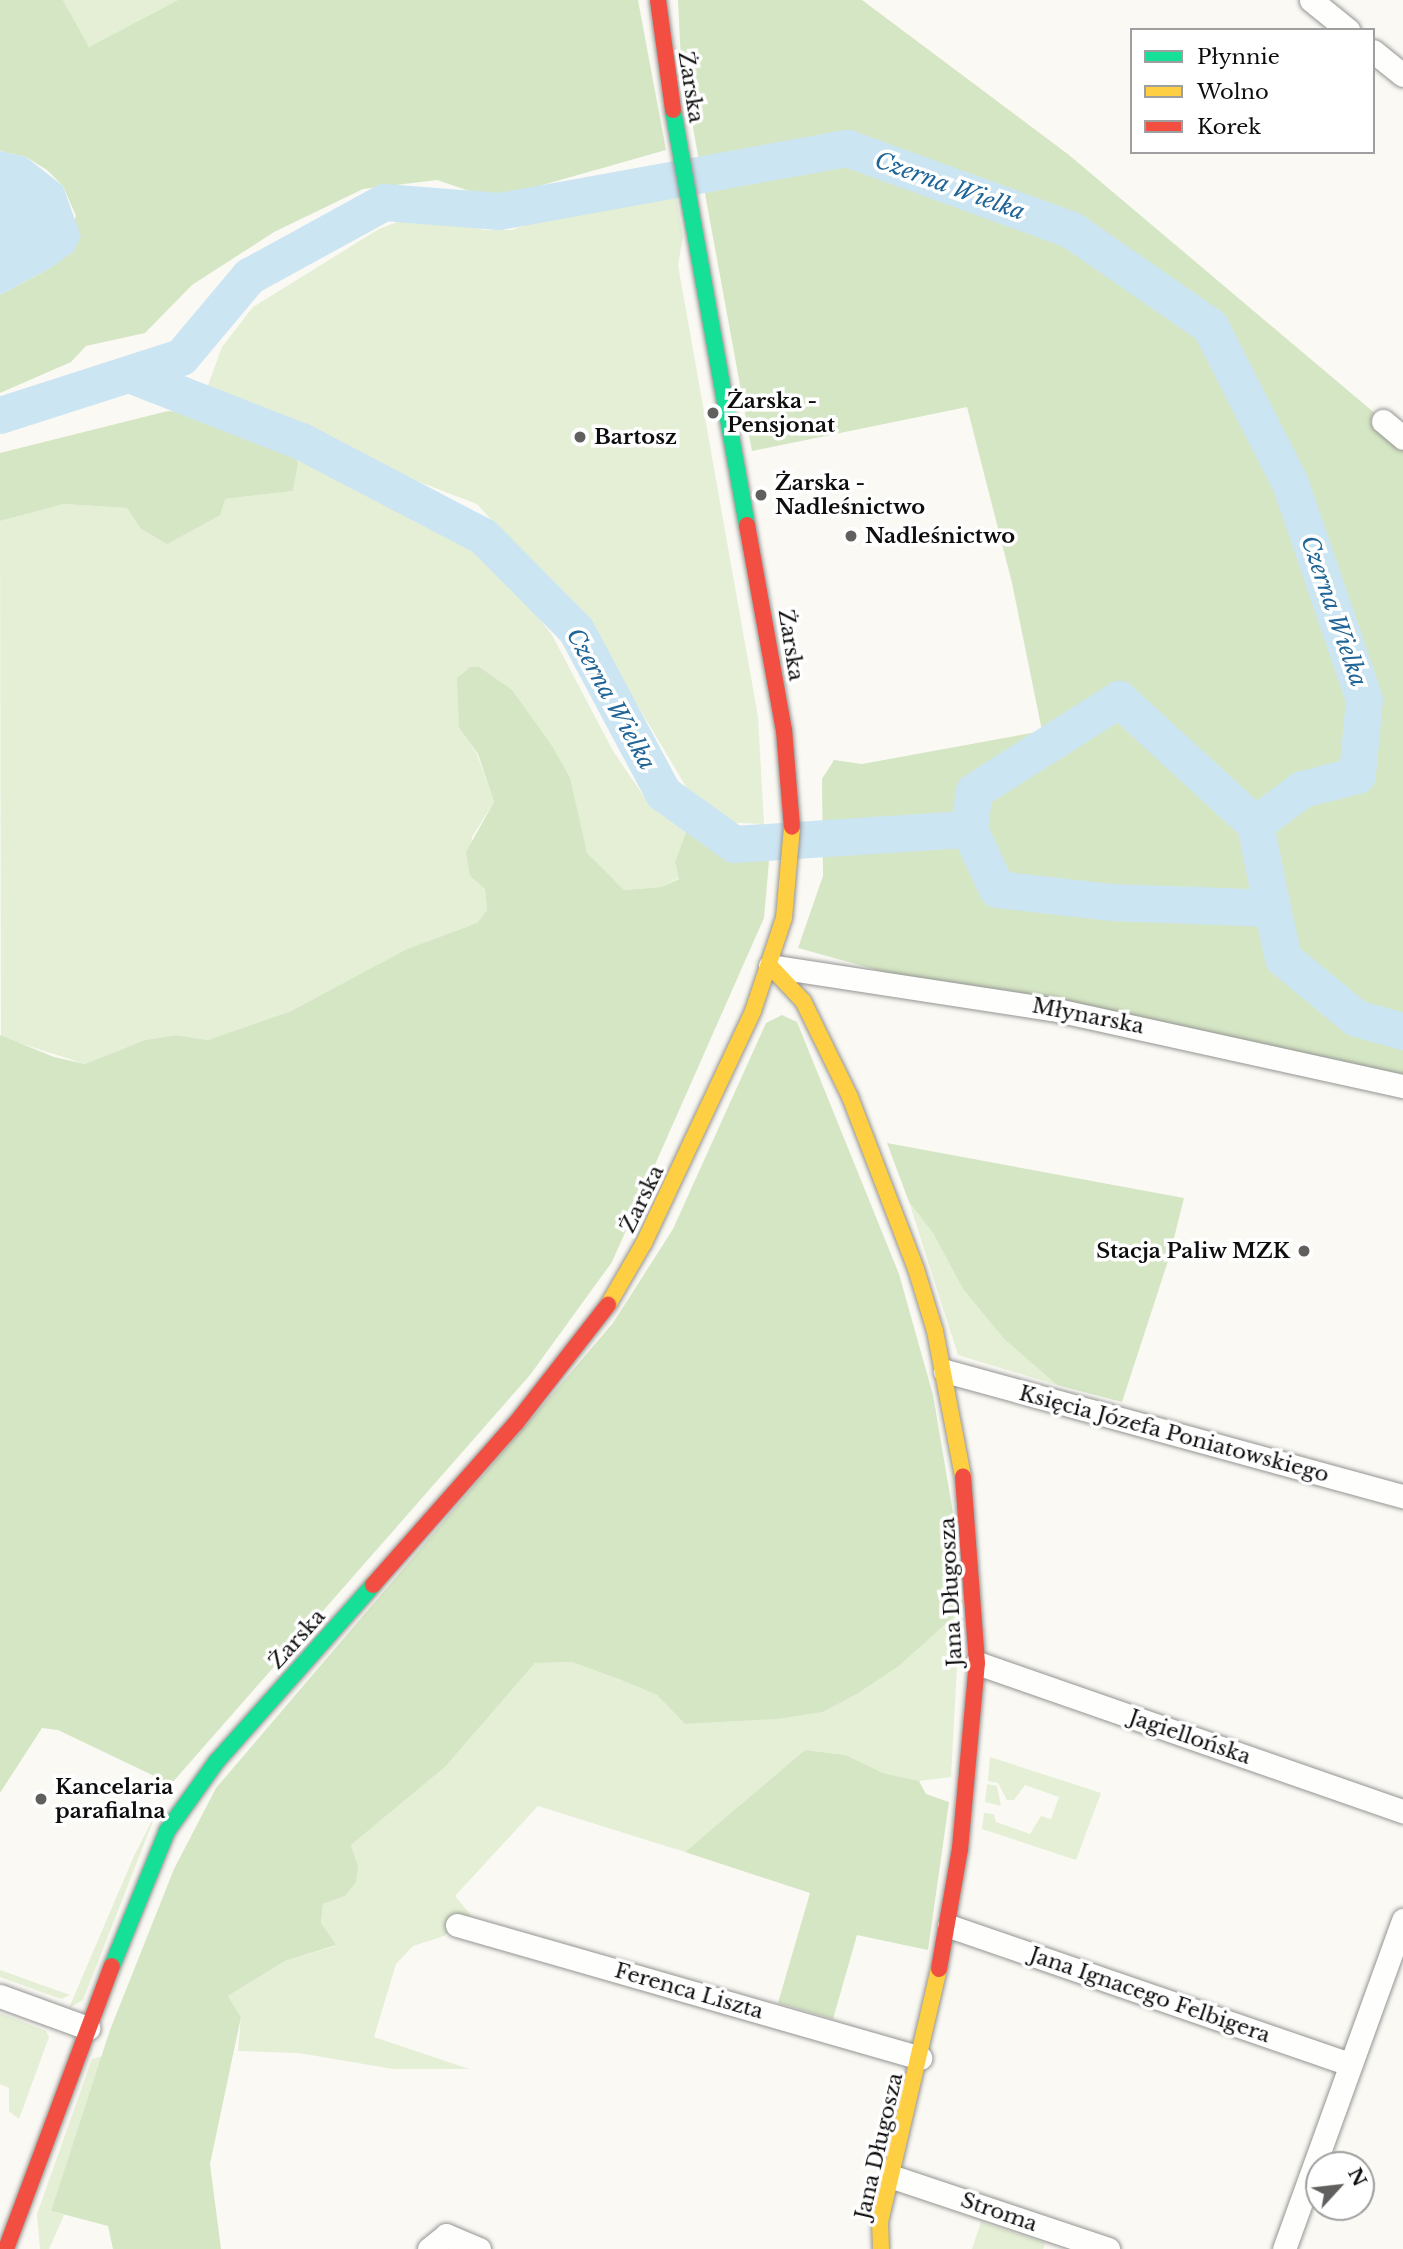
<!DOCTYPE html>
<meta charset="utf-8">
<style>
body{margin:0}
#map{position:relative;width:1403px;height:2249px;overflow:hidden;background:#faf9f4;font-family:"Libre Baskerville",serif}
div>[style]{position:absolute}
.green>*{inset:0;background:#e4efd5}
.forest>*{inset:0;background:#d5e6c4}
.water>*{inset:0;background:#cce5f3}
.river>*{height:37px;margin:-18.5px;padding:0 18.5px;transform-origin:18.5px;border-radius:18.5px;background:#cce5f3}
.roads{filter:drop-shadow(0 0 2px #949492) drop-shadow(0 0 2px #949492)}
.street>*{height:23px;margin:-11.5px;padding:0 11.5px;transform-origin:11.5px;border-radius:11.5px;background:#fefefd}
.fast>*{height:16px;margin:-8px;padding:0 8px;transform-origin:8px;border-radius:8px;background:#16e098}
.slow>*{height:16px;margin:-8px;padding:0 8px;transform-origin:8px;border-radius:8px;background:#ffcf43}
.jam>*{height:16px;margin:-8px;padding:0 8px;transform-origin:8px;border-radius:8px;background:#f24e42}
.dots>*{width:19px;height:19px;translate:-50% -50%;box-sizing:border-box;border:4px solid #fff;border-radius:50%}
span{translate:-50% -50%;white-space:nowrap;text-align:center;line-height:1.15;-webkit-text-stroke:7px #fff;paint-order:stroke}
.street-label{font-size:21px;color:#0e0e0e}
.poi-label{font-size:21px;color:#0e0e0e;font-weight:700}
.left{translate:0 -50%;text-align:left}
.right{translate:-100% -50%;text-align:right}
.water-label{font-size:23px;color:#206597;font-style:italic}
.legend{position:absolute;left:1130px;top:28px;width:245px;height:126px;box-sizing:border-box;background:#fff;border:2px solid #9f9f9f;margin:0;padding:9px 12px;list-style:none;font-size:21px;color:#0e0e0e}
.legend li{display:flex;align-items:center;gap:14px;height:35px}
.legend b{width:35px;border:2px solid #9f9f9f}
.north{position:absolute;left:1305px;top:2151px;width:70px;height:70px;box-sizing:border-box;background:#fff;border:2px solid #9f9f9f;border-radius:50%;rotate:63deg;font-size:19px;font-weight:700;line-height:28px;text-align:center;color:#0e0e0e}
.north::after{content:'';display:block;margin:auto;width:24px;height:32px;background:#61605e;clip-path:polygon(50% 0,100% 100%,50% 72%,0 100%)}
</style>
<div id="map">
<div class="green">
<div style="clip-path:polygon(63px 0,178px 0,89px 47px)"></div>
<div style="clip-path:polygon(675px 190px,683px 237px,678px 265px,758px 717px,764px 824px,719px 822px,700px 810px,635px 701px,565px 602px,477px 504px,301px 437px,217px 398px,207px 388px,222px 347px,253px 307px,379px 229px,408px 218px,447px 218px,484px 230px,512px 230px,549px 216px)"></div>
<div style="clip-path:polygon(293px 447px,456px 527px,490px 556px,552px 635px,613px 751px,651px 807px,686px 832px,675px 862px,679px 878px,661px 887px,624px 890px,459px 728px,477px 754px,494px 802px,472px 837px,470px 876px,485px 889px,487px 910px,477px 923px,407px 949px,291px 1011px,208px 1040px,176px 1035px,145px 1040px,85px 1064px,1px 1037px,0 521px,64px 504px,127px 508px,140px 528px,225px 499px,293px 491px,298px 464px)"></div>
<div style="clip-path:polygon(909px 1202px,933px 1233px,963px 1289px,1004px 1339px,1057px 1385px,958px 1355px)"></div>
<div style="clip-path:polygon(960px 1611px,951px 1777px,919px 1781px,883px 1773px,846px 1755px,805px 1750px,685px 1852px,538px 1806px,455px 1896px,471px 1915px,444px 1936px,413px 1946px,396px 1964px,374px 2037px,469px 2069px,393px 2069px,299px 2053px,238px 2051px,241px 2017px,228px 1996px,285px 1961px,335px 1946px,321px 1923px,323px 1904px,345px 1896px,358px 1866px,351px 1845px,445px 1767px,535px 1663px,572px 1662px,621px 1680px,657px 1695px,685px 1724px,779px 1719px,823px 1712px,857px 1694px,899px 1666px)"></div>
<div style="clip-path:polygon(990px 1757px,1101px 1793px,1076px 1860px,982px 1829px,984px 1813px,994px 1814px,996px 1822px,1030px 1834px,1041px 1816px,1051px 1819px,1059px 1797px,1025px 1785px,1014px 1800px,1007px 1800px,998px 1783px,988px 1781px)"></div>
<div style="clip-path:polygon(987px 1784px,997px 1786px,1001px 1806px,985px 1802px)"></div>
<div style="clip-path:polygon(157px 1811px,83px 2000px,69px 2008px,134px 1856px)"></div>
<div style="clip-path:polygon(0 1970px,70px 1995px,61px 1999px,0 1977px)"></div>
<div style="clip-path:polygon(0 2013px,46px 2031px,49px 2037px,19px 2119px,9px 2111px,9px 2088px,0 2084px)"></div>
<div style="clip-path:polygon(102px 2056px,51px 2211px,64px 2215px,49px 2249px,40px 2249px,37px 2214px,92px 2059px)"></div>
<div style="clip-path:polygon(981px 2222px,1045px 2243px,1043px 2249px,972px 2249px)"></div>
</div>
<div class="forest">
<div style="clip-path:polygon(0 0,63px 0,89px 47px,178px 0,638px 0,666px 150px,493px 199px,437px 180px,363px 189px,274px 232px,192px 285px,145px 333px,86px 346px,71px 362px,0 393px,0 295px,52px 267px,76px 216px,63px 186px,47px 170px,26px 157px,0 151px)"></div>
<div style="clip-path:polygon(678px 0,862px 0,1069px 155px,1403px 437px,1403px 1088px,931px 985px,798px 948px,823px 876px,822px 779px,834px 760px,862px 764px,1042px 731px,1012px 583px,967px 407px,752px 451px,681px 62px)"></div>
<div style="clip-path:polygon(168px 411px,209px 415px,293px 447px,298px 464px,293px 491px,225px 499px,220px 515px,167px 544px,140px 528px,127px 508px,64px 504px,0 521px,0 453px)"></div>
<div style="clip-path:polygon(470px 667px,479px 667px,512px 690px,552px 746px,570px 778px,587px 853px,624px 890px,661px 887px,679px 879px,675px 862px,686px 832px,723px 849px,769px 861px,764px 918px,612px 1262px,530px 1375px,171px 1784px,58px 1730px,42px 1728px,0 1793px,0 1035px,54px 1057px,85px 1064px,145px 1040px,176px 1035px,208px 1040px,291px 1011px,407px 949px,477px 923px,487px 910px,485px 889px,470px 876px,466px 852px,494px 802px,478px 754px,459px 728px,457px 678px)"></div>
<div style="clip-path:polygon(782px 1015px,797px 1022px,899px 1274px,933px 1395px,954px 1519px,960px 1611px,899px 1666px,857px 1694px,823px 1712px,779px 1719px,685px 1724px,657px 1695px,621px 1680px,572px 1662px,535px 1663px,445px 1767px,351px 1845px,358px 1866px,356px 1882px,345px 1896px,323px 1904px,321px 1923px,336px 1945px,285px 1961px,228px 1996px,241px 2017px,210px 2164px,221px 2249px,113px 2249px,108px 2226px,51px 2211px,110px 2030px,174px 1869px,216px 1788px,613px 1323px,673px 1229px,766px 1023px)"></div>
<div style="clip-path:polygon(887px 1143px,1184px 1198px,1169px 1258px,1122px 1402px,1057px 1385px,1004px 1339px,963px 1289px,933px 1233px,909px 1202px)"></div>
<div style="clip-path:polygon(805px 1750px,846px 1755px,883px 1773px,919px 1781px,926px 1794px,949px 1802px,928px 1950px,857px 1935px,833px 2019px,778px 2003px,810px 1893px,685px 1852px)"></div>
</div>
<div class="water">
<div style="clip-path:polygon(0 151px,26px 157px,63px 186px,81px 237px,73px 252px,52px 267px,0 295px)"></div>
</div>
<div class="river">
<div style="left:129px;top:374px;width:185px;rotate:21.3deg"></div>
<div style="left:301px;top:441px;width:205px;rotate:27.6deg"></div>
<div style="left:483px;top:536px;width:132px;rotate:45.3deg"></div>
<div style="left:576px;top:630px;width:185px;rotate:61.9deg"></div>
<div style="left:663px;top:793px;width:87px;rotate:35.7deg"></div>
<div style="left:734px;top:844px;width:235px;rotate:-3.7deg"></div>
<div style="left:969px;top:829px;width:66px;rotate:65deg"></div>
<div style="left:997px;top:889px;width:115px;rotate:6.5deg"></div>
<div style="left:1111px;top:902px;width:161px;rotate:2.1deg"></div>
<div style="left:0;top:415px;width:190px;rotate:-17.8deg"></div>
<div style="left:181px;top:357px;width:106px;rotate:-50deg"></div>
<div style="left:249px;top:276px;width:154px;rotate:-28.7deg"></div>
<div style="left:384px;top:202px;width:115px;rotate:4.5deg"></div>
<div style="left:499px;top:211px;width:354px;rotate:-10.3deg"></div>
<div style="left:847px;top:148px;width:237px;rotate:20deg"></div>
<div style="left:1070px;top:229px;width:170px;rotate:34.7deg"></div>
<div style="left:1210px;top:326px;width:176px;rotate:63deg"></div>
<div style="left:1290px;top:483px;width:228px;rotate:71.1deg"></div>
<div style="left:1364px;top:699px;width:76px;rotate:95.3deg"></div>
<div style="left:1357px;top:775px;width:57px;rotate:165.7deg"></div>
<div style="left:1302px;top:789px;width:59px;rotate:143.3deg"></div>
<div style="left:1255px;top:824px;width:86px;rotate:78.6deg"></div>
<div style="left:1272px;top:908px;width:51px;rotate:77.6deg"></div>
<div style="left:1283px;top:958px;width:94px;rotate:39.4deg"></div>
<div style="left:1356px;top:1018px;width:49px;rotate:15.5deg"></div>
<div style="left:969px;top:829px;width:38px;rotate:-83deg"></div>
<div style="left:974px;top:791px;width:172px;rotate:-32.4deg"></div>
<div style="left:1119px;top:699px;width:185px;rotate:42.6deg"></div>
</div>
<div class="roads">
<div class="street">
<div style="left:1311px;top:0;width:48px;rotate:39deg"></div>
<div style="left:1373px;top:51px;width:38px;rotate:39deg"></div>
<div style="left:1383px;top:421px;width:26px;rotate:40deg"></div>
<div style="left:770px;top:966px;width:285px;rotate:8.7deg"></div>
<div style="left:1052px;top:1009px;width:359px;rotate:12.4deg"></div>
<div style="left:945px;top:1371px;width:475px;rotate:15.3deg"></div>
<div style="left:977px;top:1663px;width:451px;rotate:19.2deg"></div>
<div style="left:457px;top:1925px;width:482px;rotate:16deg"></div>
<div style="left:949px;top:1926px;width:424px;rotate:19deg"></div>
<div style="left:0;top:1996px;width:94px;rotate:20deg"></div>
<div style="left:890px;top:2176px;width:230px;rotate:18.5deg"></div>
<div style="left:429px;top:2249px;width:22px;rotate:-39deg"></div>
<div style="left:446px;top:2235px;width:36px;rotate:23deg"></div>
<div style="left:1284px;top:2249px;width:350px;rotate:-70.1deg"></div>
</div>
<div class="fast">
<div style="left:673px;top:110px;width:422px;rotate:79.9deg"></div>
<div style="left:112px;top:1966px;width:146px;rotate:-67.8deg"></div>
<div style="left:167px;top:1831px;width:86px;rotate:-54.5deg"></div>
<div style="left:217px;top:1761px;width:235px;rotate:-48.4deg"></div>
</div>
<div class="slow">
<div style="left:770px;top:966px;width:48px;rotate:46.7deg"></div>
<div style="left:803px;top:1001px;width:107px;rotate:63.9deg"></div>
<div style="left:850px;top:1097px;width:184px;rotate:69deg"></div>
<div style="left:916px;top:1269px;width:65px;rotate:73deg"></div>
<div style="left:935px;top:1331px;width:149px;rotate:79.1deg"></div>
<div style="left:608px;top:1305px;width:72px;rotate:-59.9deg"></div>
<div style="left:644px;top:1243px;width:256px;rotate:-64.8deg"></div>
<div style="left:753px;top:1011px;width:98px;rotate:-71.6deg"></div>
<div style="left:784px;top:918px;width:91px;rotate:-85deg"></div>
<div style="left:881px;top:2249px;width:27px;rotate:-92deg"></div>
<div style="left:880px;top:2222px;width:260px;rotate:-76.9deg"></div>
</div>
<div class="jam">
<div style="left:658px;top:0;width:111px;rotate:82.2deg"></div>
<div style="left:747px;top:525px;width:208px;rotate:79.8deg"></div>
<div style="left:784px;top:730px;width:97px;rotate:85.3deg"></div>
<div style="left:373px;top:1585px;width:216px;rotate:-48.6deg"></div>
<div style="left:516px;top:1423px;width:150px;rotate:-52.1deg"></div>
<div style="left:939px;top:1969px;width:122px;rotate:-80.1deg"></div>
<div style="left:960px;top:1849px;width:187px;rotate:-84.8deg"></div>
<div style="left:977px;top:1663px;width:187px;rotate:-94.3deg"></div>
<div style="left:6px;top:2249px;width:302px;rotate:-69.5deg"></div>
</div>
</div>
<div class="dots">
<div style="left:713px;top:413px;background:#61605e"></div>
<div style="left:580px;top:437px;background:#61605e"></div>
<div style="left:761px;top:495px;background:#61605e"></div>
<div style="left:851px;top:536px;background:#61605e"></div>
<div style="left:1304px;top:1251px;background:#61605e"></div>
<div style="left:41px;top:1799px;background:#61605e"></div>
</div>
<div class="street-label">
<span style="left:691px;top:87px;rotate:81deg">Żarska</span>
<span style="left:791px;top:645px;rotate:81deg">Żarska</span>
<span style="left:1088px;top:1016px;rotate:11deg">Młynarska</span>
<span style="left:642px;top:1199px;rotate:-64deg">Żarska</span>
<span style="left:1174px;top:1434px;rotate:15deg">Księcia Józefa Poniatowskiego</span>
<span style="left:951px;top:1592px;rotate:-93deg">Jana Długosza</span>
<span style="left:297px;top:1639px;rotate:-48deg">Żarska</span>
<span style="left:1190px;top:1737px;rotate:19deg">Jagiellońska</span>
<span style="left:689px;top:1991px;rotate:16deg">Ferenca Liszta</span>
<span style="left:1150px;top:1995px;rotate:19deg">Jana Ignacego Felbigera</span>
<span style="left:879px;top:2146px;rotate:-77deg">Jana Długosza</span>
<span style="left:999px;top:2212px;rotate:19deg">Stroma</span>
</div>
<div class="poi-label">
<span class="left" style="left:727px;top:413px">Żarska -<br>Pensjonat</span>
<span class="left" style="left:594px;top:437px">Bartosz</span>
<span class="left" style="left:775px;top:495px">Żarska -<br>Nadleśnictwo</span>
<span class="left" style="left:865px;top:536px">Nadleśnictwo</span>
<span class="right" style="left:1290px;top:1251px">Stacja Paliw MZK</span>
<span class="left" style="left:55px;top:1799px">Kancelaria<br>parafialna</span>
</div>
<div class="water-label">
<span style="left:950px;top:186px;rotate:20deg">Czerna Wielka</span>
<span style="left:1334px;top:611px;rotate:71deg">Czerna Wielka</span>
<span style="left:611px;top:699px;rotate:61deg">Czerna Wielka</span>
</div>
<ul class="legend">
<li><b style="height:9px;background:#16e098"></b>Płynnie</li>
<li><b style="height:9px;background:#ffcf43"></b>Wolno</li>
<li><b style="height:9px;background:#f24e42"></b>Korek</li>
</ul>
<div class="north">N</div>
</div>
